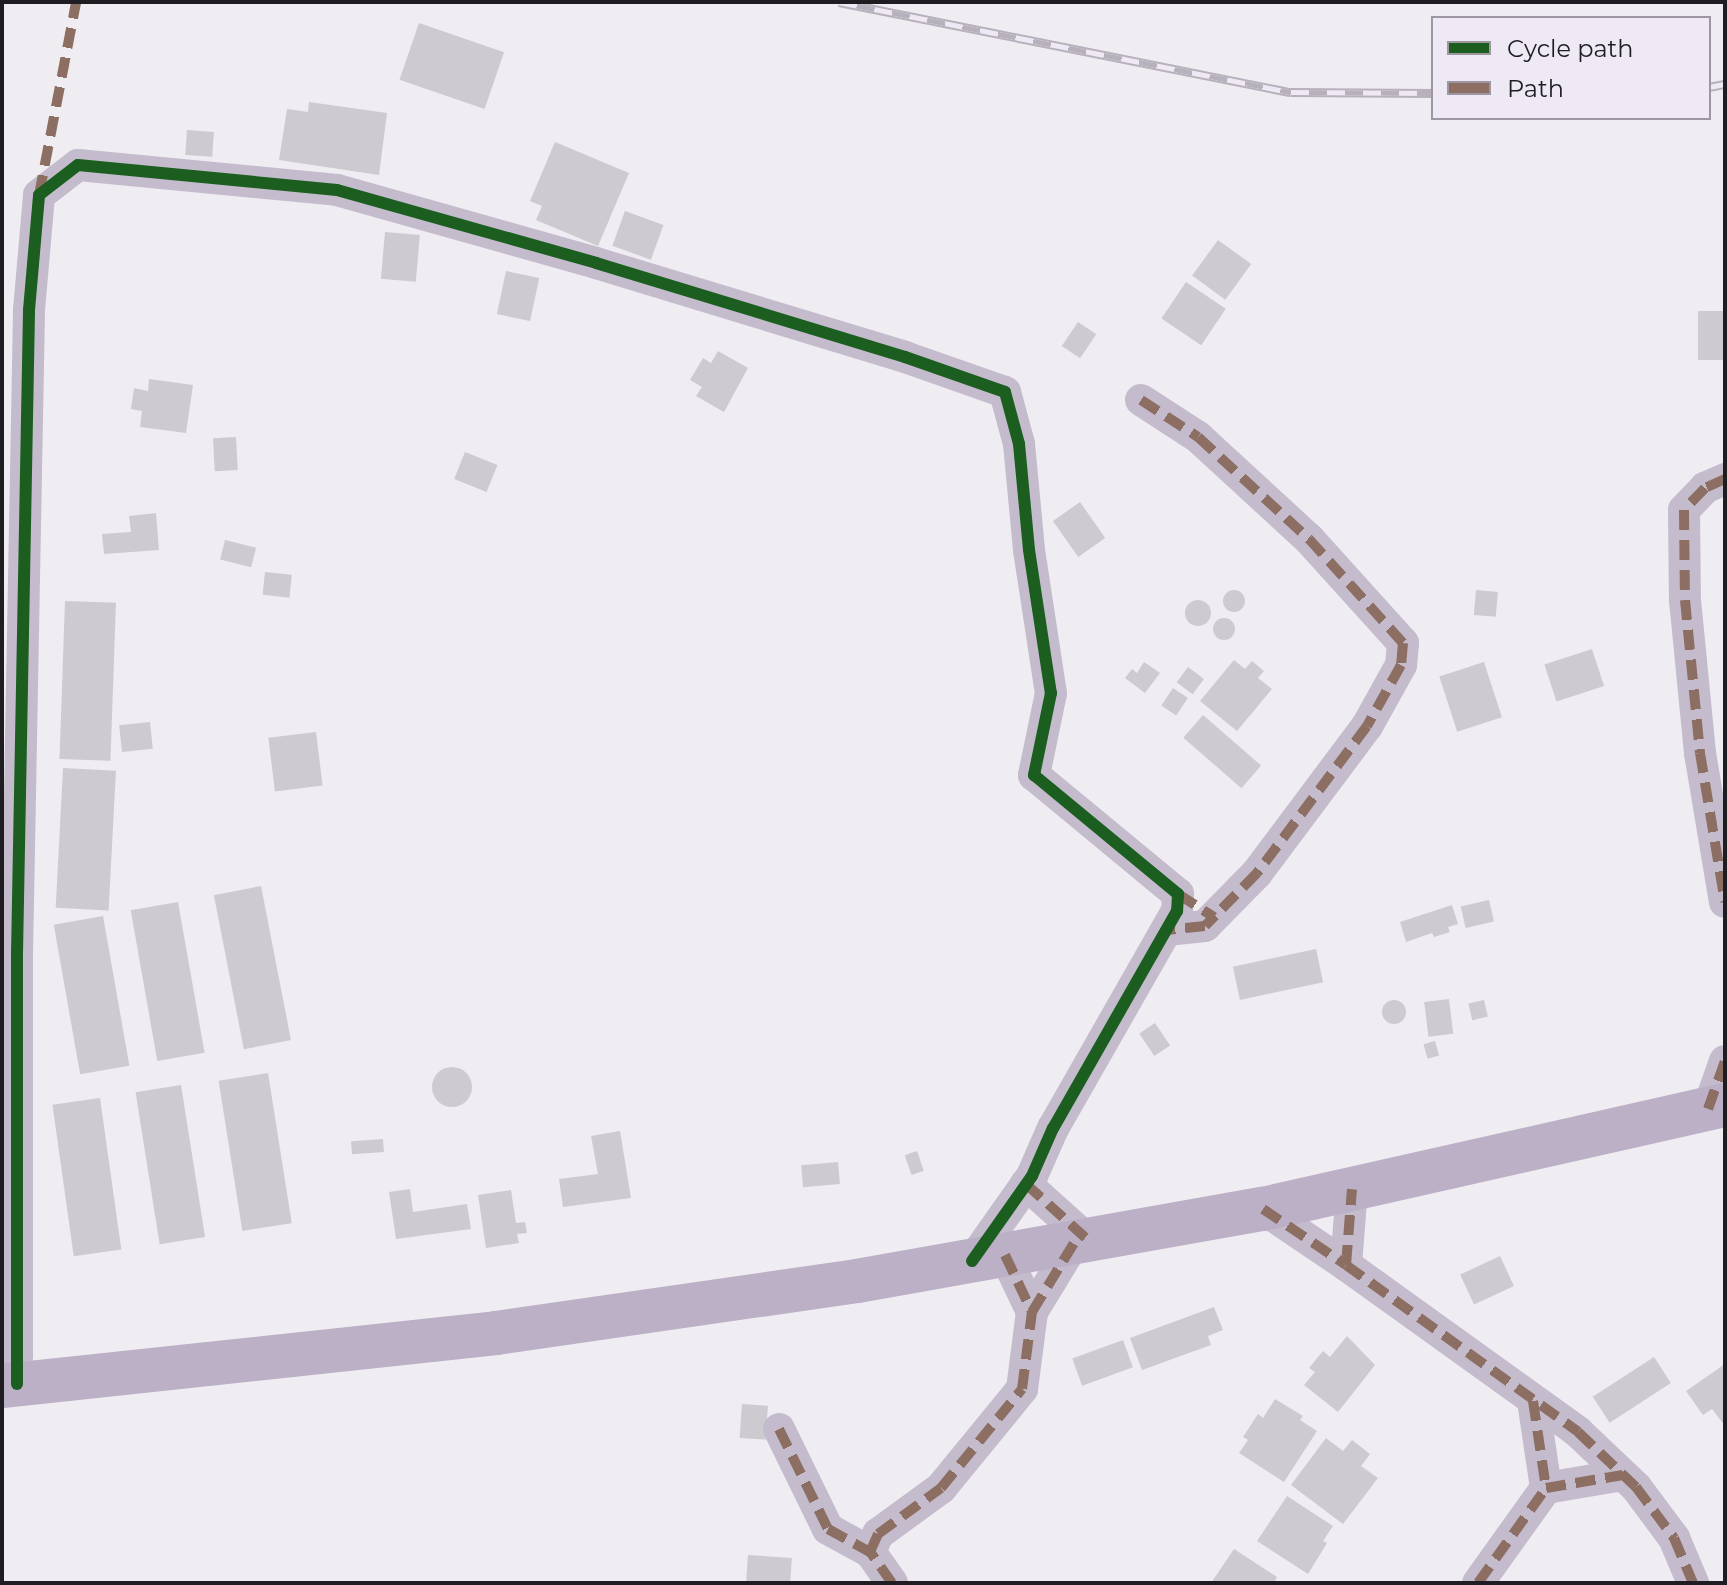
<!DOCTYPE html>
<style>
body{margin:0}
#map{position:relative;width:1727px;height:1585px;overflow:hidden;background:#efecf2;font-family:Montserrat,sans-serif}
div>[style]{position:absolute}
.building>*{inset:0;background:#cdcbd0;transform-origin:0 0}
.round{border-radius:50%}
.street>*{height:32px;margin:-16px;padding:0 16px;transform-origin:16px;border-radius:16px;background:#c4bccd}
.secondary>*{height:44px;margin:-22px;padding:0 22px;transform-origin:22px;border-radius:22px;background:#bbb0c6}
.rail>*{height:9px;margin-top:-4.5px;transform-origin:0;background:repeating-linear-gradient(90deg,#efe9f5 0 18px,#b7b1bc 0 36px);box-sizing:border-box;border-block:2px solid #b7b1bc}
.quiet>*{height:10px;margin-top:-5px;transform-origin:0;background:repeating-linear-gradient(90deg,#8d6e63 0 20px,transparent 0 30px)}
.cycleway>*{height:12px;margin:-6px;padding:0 6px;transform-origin:6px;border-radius:6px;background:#1b5e20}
span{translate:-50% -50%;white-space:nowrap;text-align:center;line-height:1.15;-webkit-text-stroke:8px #efe9f5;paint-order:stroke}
.frame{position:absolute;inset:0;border:4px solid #1f1d22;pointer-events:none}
.legend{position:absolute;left:1431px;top:16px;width:280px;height:104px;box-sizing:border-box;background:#efe9f5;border:2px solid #9c97a1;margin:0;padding:10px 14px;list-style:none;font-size:24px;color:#1f1d22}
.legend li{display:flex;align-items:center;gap:16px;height:40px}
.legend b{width:40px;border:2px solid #9c97a1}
</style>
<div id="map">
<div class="building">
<div style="left:419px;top:23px;width:90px;height:60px;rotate:19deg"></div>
<div style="clip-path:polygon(309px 102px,387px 113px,379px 175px,279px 160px,287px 109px,308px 112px)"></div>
<div style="left:187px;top:130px;width:27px;height:25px;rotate:4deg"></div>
<div style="clip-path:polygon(555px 142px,629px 173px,598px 246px,536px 220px,542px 206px,530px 201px)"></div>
<div style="left:625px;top:211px;width:41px;height:37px;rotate:20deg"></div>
<div style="left:385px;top:232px;width:35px;height:47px;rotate:5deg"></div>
<div style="left:1218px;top:240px;width:41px;height:44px;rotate:36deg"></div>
<div style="left:506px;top:271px;width:34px;height:44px;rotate:12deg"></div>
<div style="left:1186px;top:282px;width:48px;height:44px;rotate:34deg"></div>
<div style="left:1698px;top:311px;width:27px;height:49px"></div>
<div style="left:1078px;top:322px;width:22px;height:29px;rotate:34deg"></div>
<div style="clip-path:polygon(718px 351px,748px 368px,724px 412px,696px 396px,702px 387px,690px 380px,703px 358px,711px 363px)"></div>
<div style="clip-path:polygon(149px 379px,193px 385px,186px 433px,140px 427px,142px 411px,131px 409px,134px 388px,148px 391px)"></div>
<div style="left:236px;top:437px;width:33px;height:23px;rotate:87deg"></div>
<div style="left:465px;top:452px;width:35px;height:29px;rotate:22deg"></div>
<div style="left:1080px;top:502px;width:44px;height:33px;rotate:55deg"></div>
<div style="clip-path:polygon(156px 513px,159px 550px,104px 554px,102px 534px,131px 532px,129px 516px)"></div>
<div style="left:225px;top:540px;width:32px;height:20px;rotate:14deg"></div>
<div style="left:265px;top:572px;width:27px;height:23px;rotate:6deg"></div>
<div class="round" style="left:1223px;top:590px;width:22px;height:22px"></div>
<div style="left:1476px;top:590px;width:22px;height:25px;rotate:5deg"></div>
<div class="round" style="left:1185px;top:600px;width:26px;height:26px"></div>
<div style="left:65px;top:601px;width:51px;height:158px;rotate:2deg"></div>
<div class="round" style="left:1213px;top:618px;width:22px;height:22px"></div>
<div style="left:1592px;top:649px;width:39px;height:50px;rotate:72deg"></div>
<div style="clip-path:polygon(1234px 660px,1245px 669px,1252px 661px,1264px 671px,1258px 678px,1272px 689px,1237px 731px,1200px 701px)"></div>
<div style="clip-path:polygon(1144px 662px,1160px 673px,1145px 693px,1125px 678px,1132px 669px,1137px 673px)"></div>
<div style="left:1484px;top:662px;width:58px;height:47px;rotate:72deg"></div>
<div style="left:1188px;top:667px;width:20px;height:19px;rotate:37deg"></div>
<div style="left:1173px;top:688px;width:18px;height:21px;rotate:34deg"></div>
<div style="left:1203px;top:715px;width:77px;height:30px;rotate:41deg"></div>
<div style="left:150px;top:722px;width:27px;height:31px;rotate:84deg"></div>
<div style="left:316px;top:732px;width:54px;height:48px;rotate:83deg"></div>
<div style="left:63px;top:768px;width:53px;height:140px;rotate:3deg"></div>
<div style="left:261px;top:886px;width:157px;height:48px;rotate:79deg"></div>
<div style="left:1489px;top:900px;width:22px;height:29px;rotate:77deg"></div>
<div style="left:178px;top:902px;width:153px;height:48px;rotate:80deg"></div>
<div style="clip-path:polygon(1452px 905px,1458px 924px,1448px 927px,1450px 932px,1434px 937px,1432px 933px,1406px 942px,1400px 922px)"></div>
<div style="left:103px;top:916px;width:152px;height:50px;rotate:80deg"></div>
<div style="left:1316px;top:949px;width:34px;height:85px;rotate:78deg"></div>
<div style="left:1449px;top:999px;width:35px;height:25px;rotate:83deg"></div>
<div style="left:1484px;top:1000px;width:17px;height:16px;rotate:77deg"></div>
<div class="round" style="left:1382px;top:1000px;width:24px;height:24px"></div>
<div style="left:1155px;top:1023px;width:27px;height:19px;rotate:56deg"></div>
<div style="left:1435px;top:1041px;width:15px;height:12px;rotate:74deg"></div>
<div class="round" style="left:432px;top:1067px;width:40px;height:40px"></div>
<div style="left:268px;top:1073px;width:152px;height:50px;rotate:81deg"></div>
<div style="left:181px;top:1085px;width:154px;height:46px;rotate:81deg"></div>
<div style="left:100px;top:1098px;width:153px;height:48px;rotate:82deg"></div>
<div style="clip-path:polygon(620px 1131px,631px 1198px,563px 1207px,559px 1179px,598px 1174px,591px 1136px)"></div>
<div style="left:383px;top:1139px;width:13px;height:32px;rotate:86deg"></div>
<div style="left:917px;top:1151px;width:21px;height:13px;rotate:71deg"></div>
<div style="left:838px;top:1162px;width:22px;height:37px;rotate:85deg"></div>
<div style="clip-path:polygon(410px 1189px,413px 1212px,467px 1204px,471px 1229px,396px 1239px,389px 1192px)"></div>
<div style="clip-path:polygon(511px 1190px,516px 1223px,525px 1222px,527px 1233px,517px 1234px,519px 1243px,486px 1248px,478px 1195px)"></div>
<div style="left:1500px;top:1256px;width:33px;height:44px;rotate:65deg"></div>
<div style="clip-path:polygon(1214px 1307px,1223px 1330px,1208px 1336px,1211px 1345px,1142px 1370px,1130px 1338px)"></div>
<div style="clip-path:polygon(1347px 1336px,1375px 1365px,1338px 1412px,1304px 1385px,1315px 1372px,1309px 1368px,1323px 1351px,1330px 1357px)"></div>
<div style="left:1123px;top:1340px;width:29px;height:54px;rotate:70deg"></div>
<div style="left:1654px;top:1357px;width:31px;height:73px;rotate:57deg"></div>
<div style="clip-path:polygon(1725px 1364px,1725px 1426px,1712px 1409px,1703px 1415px,1686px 1391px)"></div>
<div style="clip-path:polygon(1275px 1399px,1303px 1416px,1300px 1420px,1317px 1431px,1284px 1482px,1239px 1453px,1248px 1440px,1243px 1437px,1258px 1414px,1263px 1418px)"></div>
<div style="left:742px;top:1404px;width:26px;height:34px;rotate:4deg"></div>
<div style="clip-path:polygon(1326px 1438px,1343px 1451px,1352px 1440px,1370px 1454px,1361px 1466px,1378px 1478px,1343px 1524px,1291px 1485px)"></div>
<div style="clip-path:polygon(1287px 1496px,1333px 1526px,1323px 1541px,1327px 1543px,1308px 1574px,1257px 1541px)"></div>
<div style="clip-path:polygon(1234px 1549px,1277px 1577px,1274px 1583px,1211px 1583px)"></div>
<div style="left:748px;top:1555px;width:44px;height:28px;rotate:4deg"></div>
</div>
<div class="street">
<div style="left:1141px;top:400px;width:68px;rotate:33deg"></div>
<div style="left:1198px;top:437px;width:151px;rotate:42.6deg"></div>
<div style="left:1309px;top:539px;width:140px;rotate:47.9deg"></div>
<div style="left:1403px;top:643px;width:22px;rotate:95deg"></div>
<div style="left:1401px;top:665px;width:70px;rotate:119.1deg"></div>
<div style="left:1367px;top:726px;width:184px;rotate:126.8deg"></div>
<div style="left:1257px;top:873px;width:74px;rotate:134.5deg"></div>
<div style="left:1205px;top:926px;width:39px;rotate:174deg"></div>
<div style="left:1725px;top:479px;width:22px;rotate:156deg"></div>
<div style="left:1705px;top:488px;width:30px;rotate:134deg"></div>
<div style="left:1684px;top:510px;width:90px;rotate:89.4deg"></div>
<div style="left:1685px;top:600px;width:154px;rotate:84.4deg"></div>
<div style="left:1700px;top:753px;width:151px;rotate:80.5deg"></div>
<div style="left:1708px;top:1109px;width:51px;rotate:-70.5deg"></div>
<div style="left:1026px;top:1184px;width:85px;rotate:42.1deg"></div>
<div style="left:1263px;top:1209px;width:100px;rotate:34deg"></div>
<div style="left:1346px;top:1265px;width:76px;rotate:-85.5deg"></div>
<div style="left:1005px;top:1255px;width:63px;rotate:64.7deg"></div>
<div style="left:1032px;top:1312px;width:81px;rotate:-58.7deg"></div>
<div style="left:1346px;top:1265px;width:286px;rotate:35.7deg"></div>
<div style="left:1578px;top:1432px;width:80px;rotate:43.5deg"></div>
<div style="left:1636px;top:1487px;width:64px;rotate:53.3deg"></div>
<div style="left:1674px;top:1538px;width:49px;rotate:67.1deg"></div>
<div style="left:17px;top:1384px;width:430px;rotate:-90deg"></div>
<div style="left:17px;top:954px;width:644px;rotate:-88.93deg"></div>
<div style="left:29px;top:310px;width:115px;rotate:-85deg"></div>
<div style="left:39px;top:195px;width:49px;rotate:-37.6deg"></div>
<div style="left:78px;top:165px;width:260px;rotate:5.5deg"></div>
<div style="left:337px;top:190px;width:269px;rotate:15.7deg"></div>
<div style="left:596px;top:263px;width:323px;rotate:16.9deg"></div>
<div style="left:905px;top:357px;width:106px;rotate:19.3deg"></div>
<div style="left:1005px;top:392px;width:54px;rotate:74.9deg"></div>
<div style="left:1019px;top:444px;width:106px;rotate:84.6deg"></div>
<div style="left:1029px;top:550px;width:145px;rotate:81.3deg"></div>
<div style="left:1051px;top:693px;width:84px;rotate:101.7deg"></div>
<div style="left:1034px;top:775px;width:187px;rotate:39.6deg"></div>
<div style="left:1178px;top:894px;width:17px;rotate:93deg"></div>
<div style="left:1177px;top:911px;width:250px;rotate:119.7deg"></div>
<div style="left:1053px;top:1128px;width:52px;rotate:113.6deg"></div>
<div style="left:1032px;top:1176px;width:104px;rotate:125.2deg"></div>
<div style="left:1533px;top:1401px;width:88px;rotate:81.5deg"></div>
<div style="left:1546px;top:1488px;width:78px;rotate:-9.6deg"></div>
<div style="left:779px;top:1429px;width:111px;rotate:63.9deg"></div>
<div style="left:828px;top:1529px;width:48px;rotate:28.7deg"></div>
<div style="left:892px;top:1583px;width:38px;rotate:-125deg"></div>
<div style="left:870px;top:1552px;width:20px;rotate:-66deg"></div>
<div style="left:878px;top:1534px;width:78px;rotate:-36.1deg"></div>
<div style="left:941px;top:1488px;width:128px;rotate:-50.7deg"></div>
<div style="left:1022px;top:1389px;width:78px;rotate:-82.6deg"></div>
<div style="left:1478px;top:1583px;width:117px;rotate:-54.4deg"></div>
</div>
<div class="secondary">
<div style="left:2px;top:1386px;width:497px;rotate:-6.1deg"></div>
<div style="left:496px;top:1333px;width:365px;rotate:-8.2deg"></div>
<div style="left:857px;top:1281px;width:412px;rotate:-10.1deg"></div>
<div style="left:1263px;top:1209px;width:474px;rotate:-12.7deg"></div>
</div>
<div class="rail">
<div style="left:839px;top:2px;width:461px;rotate:11.3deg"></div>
<div style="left:1291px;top:92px;width:142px;rotate:0.4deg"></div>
<div style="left:1709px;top:87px;width:16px;rotate:-11deg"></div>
</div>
<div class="quiet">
<div style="left:39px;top:195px;width:197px;rotate:-79.1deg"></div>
<div style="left:1141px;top:400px;width:68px;rotate:33deg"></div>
<div style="left:1198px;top:437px;width:151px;rotate:42.6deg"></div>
<div style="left:1309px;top:539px;width:140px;rotate:47.9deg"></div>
<div style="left:1403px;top:643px;width:22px;rotate:95deg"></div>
<div style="left:1401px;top:665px;width:70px;rotate:119.1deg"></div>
<div style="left:1367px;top:726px;width:184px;rotate:126.8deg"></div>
<div style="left:1257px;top:873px;width:74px;rotate:134.5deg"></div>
<div style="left:1205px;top:926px;width:39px;rotate:174deg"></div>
<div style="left:1725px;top:479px;width:22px;rotate:156deg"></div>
<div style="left:1705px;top:488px;width:30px;rotate:134deg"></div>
<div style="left:1684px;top:510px;width:90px;rotate:89.4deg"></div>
<div style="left:1685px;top:600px;width:154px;rotate:84.4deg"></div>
<div style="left:1700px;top:753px;width:151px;rotate:80.5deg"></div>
<div style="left:1178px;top:894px;width:43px;rotate:32.6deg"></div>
<div style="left:1708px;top:1109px;width:51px;rotate:-70.5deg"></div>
<div style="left:1026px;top:1184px;width:85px;rotate:42.1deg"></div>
<div style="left:1263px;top:1209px;width:100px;rotate:34deg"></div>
<div style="left:1346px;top:1265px;width:76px;rotate:-85.5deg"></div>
<div style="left:1005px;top:1255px;width:63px;rotate:64.7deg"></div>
<div style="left:1032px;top:1312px;width:81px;rotate:-58.7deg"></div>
<div style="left:1346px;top:1265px;width:286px;rotate:35.7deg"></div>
<div style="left:1578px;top:1432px;width:80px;rotate:43.5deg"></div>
<div style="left:1636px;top:1487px;width:64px;rotate:53.3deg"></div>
<div style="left:1674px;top:1538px;width:49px;rotate:67.1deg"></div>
<div style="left:1533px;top:1401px;width:88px;rotate:81.5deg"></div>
<div style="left:1546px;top:1488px;width:78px;rotate:-9.6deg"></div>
<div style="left:779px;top:1429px;width:111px;rotate:63.9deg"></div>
<div style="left:828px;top:1529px;width:48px;rotate:28.7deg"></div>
<div style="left:892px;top:1583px;width:38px;rotate:-125deg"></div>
<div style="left:870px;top:1552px;width:20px;rotate:-66deg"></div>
<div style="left:878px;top:1534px;width:78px;rotate:-36.1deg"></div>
<div style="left:941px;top:1488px;width:128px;rotate:-50.7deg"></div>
<div style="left:1022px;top:1389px;width:78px;rotate:-82.6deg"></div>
<div style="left:1478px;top:1583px;width:117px;rotate:-54.4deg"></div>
</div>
<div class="cycleway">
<div style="left:17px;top:1384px;width:430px;rotate:-90deg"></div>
<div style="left:17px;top:954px;width:644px;rotate:-88.93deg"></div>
<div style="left:29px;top:310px;width:115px;rotate:-85deg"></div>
<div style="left:39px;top:195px;width:49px;rotate:-37.6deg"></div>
<div style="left:78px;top:165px;width:260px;rotate:5.5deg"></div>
<div style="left:337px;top:190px;width:269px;rotate:15.7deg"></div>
<div style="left:596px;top:263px;width:323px;rotate:16.9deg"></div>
<div style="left:905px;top:357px;width:106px;rotate:19.3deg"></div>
<div style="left:1005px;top:392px;width:54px;rotate:74.9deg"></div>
<div style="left:1019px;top:444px;width:106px;rotate:84.6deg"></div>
<div style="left:1029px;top:550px;width:145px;rotate:81.3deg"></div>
<div style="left:1051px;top:693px;width:84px;rotate:101.7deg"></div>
<div style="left:1034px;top:775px;width:187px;rotate:39.6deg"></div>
<div style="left:1178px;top:894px;width:17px;rotate:93deg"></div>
<div style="left:1177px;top:911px;width:250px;rotate:119.7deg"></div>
<div style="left:1053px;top:1128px;width:52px;rotate:113.6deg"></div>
<div style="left:1032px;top:1176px;width:104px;rotate:125.2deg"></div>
</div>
<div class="frame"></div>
<ul class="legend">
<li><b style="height:10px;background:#1b5e20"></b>Cycle path</li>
<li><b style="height:10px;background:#8d6e63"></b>Path</li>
</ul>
</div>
